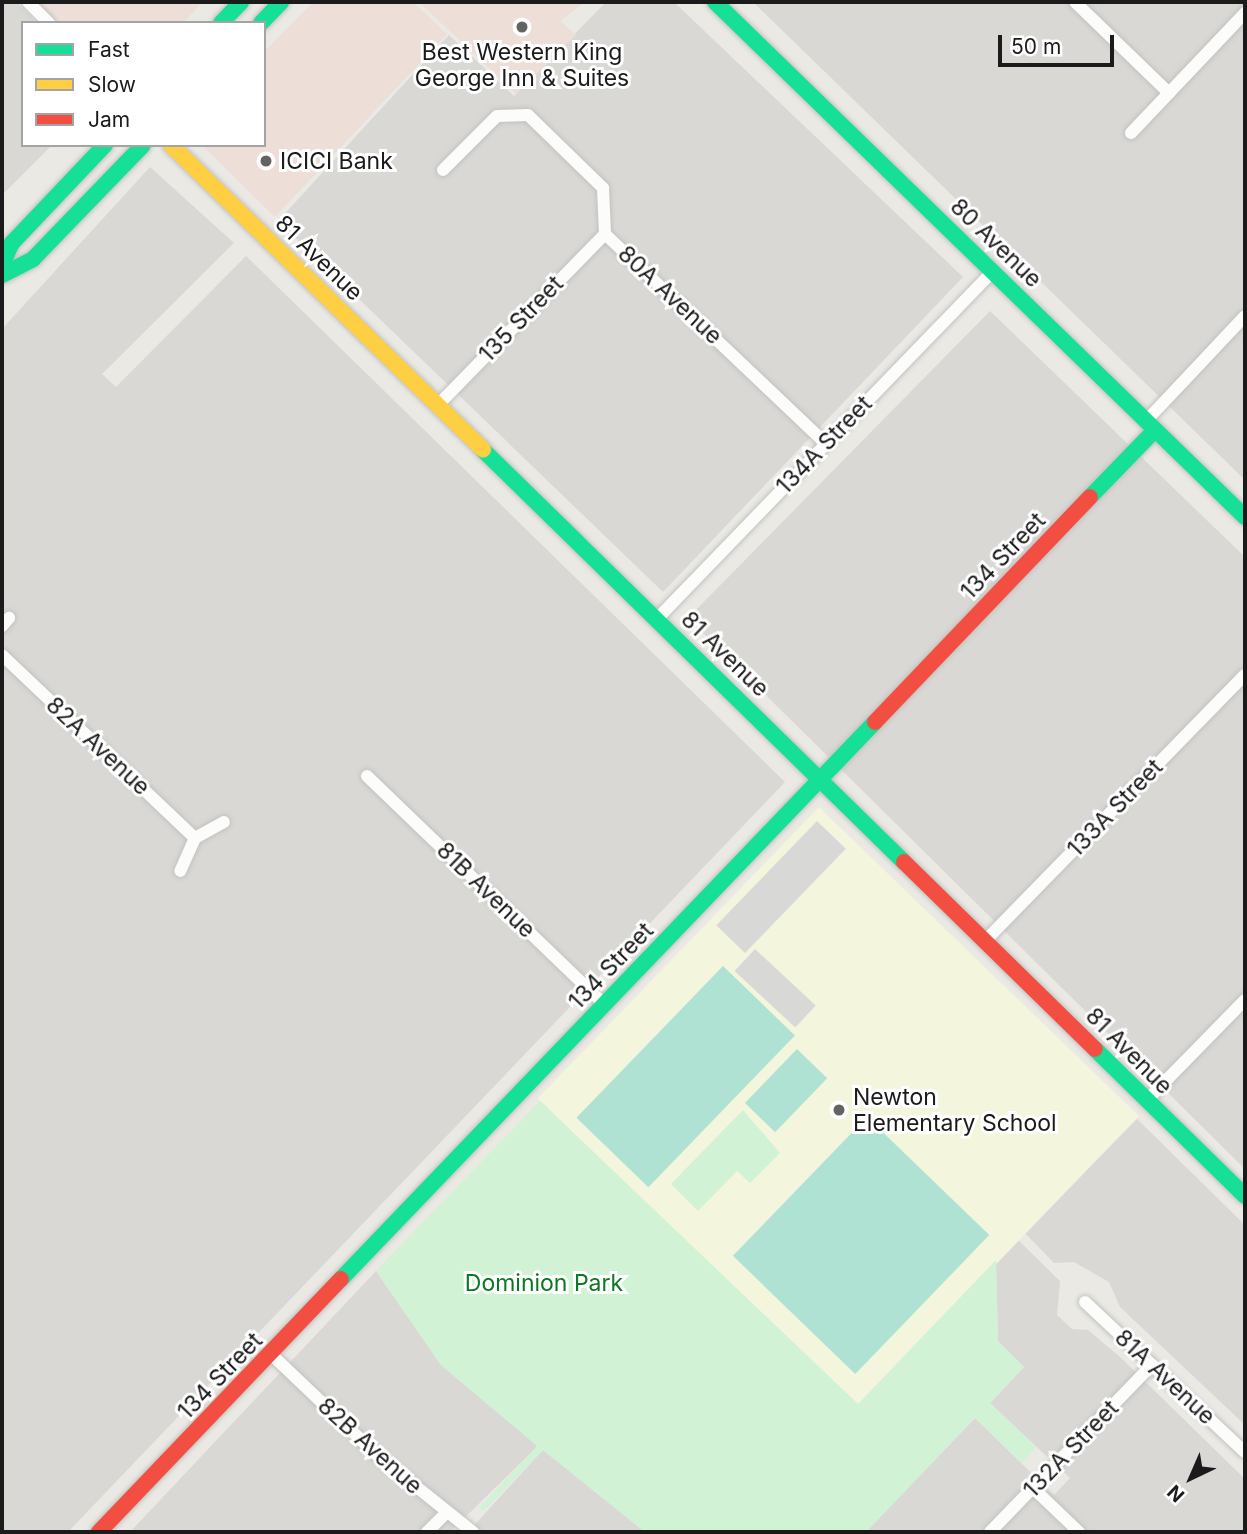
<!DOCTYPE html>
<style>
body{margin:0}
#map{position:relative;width:1247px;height:1534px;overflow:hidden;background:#eae9e4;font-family:Inter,sans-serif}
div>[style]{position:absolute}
.residential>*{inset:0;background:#d9d8d5}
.commercial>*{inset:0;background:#edded8}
.education>*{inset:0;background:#f3f5dd;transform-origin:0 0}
.park>*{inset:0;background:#d1f2d5}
.pitch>*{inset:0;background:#afe2d3;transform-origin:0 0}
.parking>*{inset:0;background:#d8d8d6;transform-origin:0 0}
.roads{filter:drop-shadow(0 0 2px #c2c2c0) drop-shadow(0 0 2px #c2c2c0)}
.street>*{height:12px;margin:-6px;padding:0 6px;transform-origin:6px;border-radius:6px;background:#fcfcfb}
.fast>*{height:16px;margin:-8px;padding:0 8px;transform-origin:8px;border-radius:8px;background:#16e098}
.slow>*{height:16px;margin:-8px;padding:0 8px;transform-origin:8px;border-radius:8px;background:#ffcf43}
.jam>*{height:16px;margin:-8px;padding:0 8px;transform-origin:8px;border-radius:8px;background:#f24e42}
.dots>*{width:19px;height:19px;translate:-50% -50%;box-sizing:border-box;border:4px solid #fff;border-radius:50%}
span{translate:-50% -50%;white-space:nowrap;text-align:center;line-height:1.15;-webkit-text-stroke:6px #fff;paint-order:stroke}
.poi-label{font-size:23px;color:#1b1b1b}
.left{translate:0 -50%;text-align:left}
.street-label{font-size:23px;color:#1b1b1b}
.park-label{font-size:23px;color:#0b7822}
.frame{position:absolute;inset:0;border:4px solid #1b1b1b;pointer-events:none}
.legend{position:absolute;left:21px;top:21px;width:245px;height:126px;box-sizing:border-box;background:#fff;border:2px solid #a4a4a4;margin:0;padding:9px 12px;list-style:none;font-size:21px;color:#1b1b1b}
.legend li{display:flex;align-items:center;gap:14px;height:35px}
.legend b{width:35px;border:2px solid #a4a4a4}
.north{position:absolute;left:1156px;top:1443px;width:70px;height:70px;-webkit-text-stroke:5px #fff;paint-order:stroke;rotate:224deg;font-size:19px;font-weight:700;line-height:28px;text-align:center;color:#1b1b1b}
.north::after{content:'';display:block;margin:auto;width:24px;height:32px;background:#1b1b1b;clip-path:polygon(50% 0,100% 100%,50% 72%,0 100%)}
.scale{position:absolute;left:998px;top:35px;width:116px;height:32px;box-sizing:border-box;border:4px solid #1b1b1b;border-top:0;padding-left:9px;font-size:21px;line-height:24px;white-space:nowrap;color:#1b1b1b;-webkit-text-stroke:5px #fff;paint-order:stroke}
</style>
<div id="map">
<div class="residential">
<div style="clip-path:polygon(2px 2px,16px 2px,37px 23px,23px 23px,23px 145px,52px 145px,2px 195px)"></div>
<div style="clip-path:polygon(606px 2px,674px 2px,963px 277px,663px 592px,278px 221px,449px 35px,514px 96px)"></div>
<div style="clip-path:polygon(753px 2px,1245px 2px,1245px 480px)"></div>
<div style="clip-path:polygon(150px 167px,234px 243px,102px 374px,116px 387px,246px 256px,785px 782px,68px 1532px,2px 1532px,2px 329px)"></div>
<div style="clip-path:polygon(990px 311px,1245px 557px,1245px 1169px,688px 618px)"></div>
<div style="clip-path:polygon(1137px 1119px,1245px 1225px,1245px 1425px,1120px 1307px,1109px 1282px,1074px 1262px,1054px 1263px,1024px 1232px)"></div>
<div style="clip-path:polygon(1017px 1239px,1060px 1281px,1057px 1315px,1072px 1329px,1088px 1330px,1120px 1357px,1245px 1479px,1245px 1532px,866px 1532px,975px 1418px,1054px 1495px,1070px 1478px,990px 1403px,1024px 1367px,998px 1341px,996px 1260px)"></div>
<div style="clip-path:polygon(376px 1271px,441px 1365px,538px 1446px,450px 1532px,130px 1532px)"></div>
<div style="clip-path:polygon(543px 1450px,645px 1532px,468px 1532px)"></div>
</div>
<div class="commercial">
<div style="clip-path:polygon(28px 2px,203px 2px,183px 23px,50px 23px)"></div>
<div style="clip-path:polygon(313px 2px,413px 2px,447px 34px,275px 217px,202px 145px,264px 145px,264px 52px)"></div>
<div style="clip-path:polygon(419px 2px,585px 2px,560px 21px,576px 35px,516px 94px)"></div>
</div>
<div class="education">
<div style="left:819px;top:807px;width:445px;height:405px;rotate:44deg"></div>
</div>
<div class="park">
<div style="clip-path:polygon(540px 1101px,858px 1404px,996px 1260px,998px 1341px,1024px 1367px,990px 1403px,1036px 1447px,1022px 1463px,975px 1418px,866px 1532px,645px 1532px,543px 1450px,484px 1511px,479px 1508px,537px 1446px,441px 1365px,376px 1271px)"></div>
<div style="clip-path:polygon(743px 1110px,780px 1153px,750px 1183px,737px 1171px,698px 1211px,671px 1184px)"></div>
</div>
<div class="pitch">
<div style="left:723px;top:966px;width:100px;height:211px;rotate:44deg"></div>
<div style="left:797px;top:1049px;width:42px;height:75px;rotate:44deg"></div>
<div style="left:867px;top:1117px;width:170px;height:193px;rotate:44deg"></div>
</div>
<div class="parking">
<div style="left:817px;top:821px;width:40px;height:145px;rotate:44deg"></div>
<div style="left:755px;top:949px;width:83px;height:30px;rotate:43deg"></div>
</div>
<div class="roads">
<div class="street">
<div style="left:28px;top:2px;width:30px;rotate:45deg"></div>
<div style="left:1075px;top:2px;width:131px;rotate:44.1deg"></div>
<div style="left:1131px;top:133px;width:166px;rotate:-46.5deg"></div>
<div style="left:443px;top:170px;width:76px;rotate:-45deg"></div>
<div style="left:497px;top:116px;width:31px;rotate:-2deg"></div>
<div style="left:528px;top:115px;width:105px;rotate:44.2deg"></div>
<div style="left:603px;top:188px;width:46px;rotate:87.5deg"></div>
<div style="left:605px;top:234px;width:303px;rotate:43.5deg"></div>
<div style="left:438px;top:405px;width:239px;rotate:-45.7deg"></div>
<div style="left:1146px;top:421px;width:144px;rotate:-46.7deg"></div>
<div style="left:657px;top:619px;width:484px;rotate:-46deg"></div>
<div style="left:2px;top:626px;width:11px;rotate:-49deg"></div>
<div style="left:2px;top:655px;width:266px;rotate:43.5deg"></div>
<div style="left:195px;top:838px;width:36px;rotate:114deg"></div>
<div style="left:367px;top:776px;width:330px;rotate:43.9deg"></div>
<div style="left:195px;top:838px;width:33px;rotate:-29deg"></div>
<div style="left:985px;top:941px;width:372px;rotate:-45.7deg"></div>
<div style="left:1146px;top:1101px;width:141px;rotate:-45.6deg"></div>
<div style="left:1085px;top:1302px;width:219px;rotate:43.2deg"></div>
<div style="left:272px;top:1355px;width:146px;rotate:43.6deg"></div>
<div style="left:378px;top:1456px;width:122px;rotate:38.7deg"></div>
<div style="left:1033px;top:1488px;width:64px;rotate:43.7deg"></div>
<div style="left:427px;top:1532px;width:27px;rotate:-45deg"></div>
<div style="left:990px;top:1532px;width:233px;rotate:-45.9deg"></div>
</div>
<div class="fast">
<div style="left:715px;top:2px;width:739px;rotate:44.18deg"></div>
<div style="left:221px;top:23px;width:29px;rotate:-46deg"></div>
<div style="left:261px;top:23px;width:29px;rotate:-46deg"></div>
<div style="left:2px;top:265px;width:24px;rotate:-66deg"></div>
<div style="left:12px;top:243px;width:135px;rotate:-46.5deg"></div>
<div style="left:2px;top:275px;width:35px;rotate:-27deg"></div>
<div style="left:33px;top:259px;width:158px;rotate:-46deg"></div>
<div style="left:483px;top:450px;width:589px;rotate:44.38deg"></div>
<div style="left:1090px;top:497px;width:93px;rotate:-45.9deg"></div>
<div style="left:1095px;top:1049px;width:210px;rotate:44.4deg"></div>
<div style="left:341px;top:1279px;width:772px;rotate:-46.21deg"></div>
</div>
<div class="slow">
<div style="left:171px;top:145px;width:436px;rotate:44.3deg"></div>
</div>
<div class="jam">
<div style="left:875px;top:722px;width:311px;rotate:-46.3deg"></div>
<div style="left:904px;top:862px;width:267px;rotate:44.4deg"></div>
<div style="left:99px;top:1532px;width:350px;rotate:-46.3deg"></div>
</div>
</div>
<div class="dots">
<div style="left:522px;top:27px;background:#636361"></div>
<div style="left:266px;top:161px;background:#636361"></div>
<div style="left:839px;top:1110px;background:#636361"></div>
</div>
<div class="poi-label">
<span style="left:522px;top:65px">Best Western King<br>George Inn &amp; Suites</span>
<span class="left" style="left:280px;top:161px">ICICI Bank</span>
<span class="left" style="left:853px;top:1110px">Newton<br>Elementary School</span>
</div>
<div class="street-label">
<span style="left:996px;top:243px;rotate:44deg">80 Avenue</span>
<span style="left:319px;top:258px;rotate:44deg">81 Avenue</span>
<span style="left:670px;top:295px;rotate:43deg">80A Avenue</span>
<span style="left:521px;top:319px;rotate:-46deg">135 Street</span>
<span style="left:824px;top:445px;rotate:-46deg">134A Street</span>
<span style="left:1003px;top:556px;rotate:-46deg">134 Street</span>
<span style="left:725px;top:654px;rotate:44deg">81 Avenue</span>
<span style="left:98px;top:746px;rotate:43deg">82A Avenue</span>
<span style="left:1115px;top:808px;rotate:-46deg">133A Street</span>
<span style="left:486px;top:890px;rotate:44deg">81B Avenue</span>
<span style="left:611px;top:966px;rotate:-46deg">134 Street</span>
<span style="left:1129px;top:1051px;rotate:45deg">81 Avenue</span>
<span style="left:220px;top:1376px;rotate:-46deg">134 Street</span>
<span style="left:1165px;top:1377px;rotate:43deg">81A Avenue</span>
<span style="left:370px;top:1446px;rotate:42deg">82B Avenue</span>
<span style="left:1071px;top:1449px;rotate:-46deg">132A Street</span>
</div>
<div class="park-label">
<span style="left:544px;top:1283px">Dominion Park</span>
</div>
<div class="frame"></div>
<ul class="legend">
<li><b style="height:9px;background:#16e098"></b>Fast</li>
<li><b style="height:9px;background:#ffcf43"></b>Slow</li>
<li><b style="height:9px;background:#f24e42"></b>Jam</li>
</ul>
<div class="north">N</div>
<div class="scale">50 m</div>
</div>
